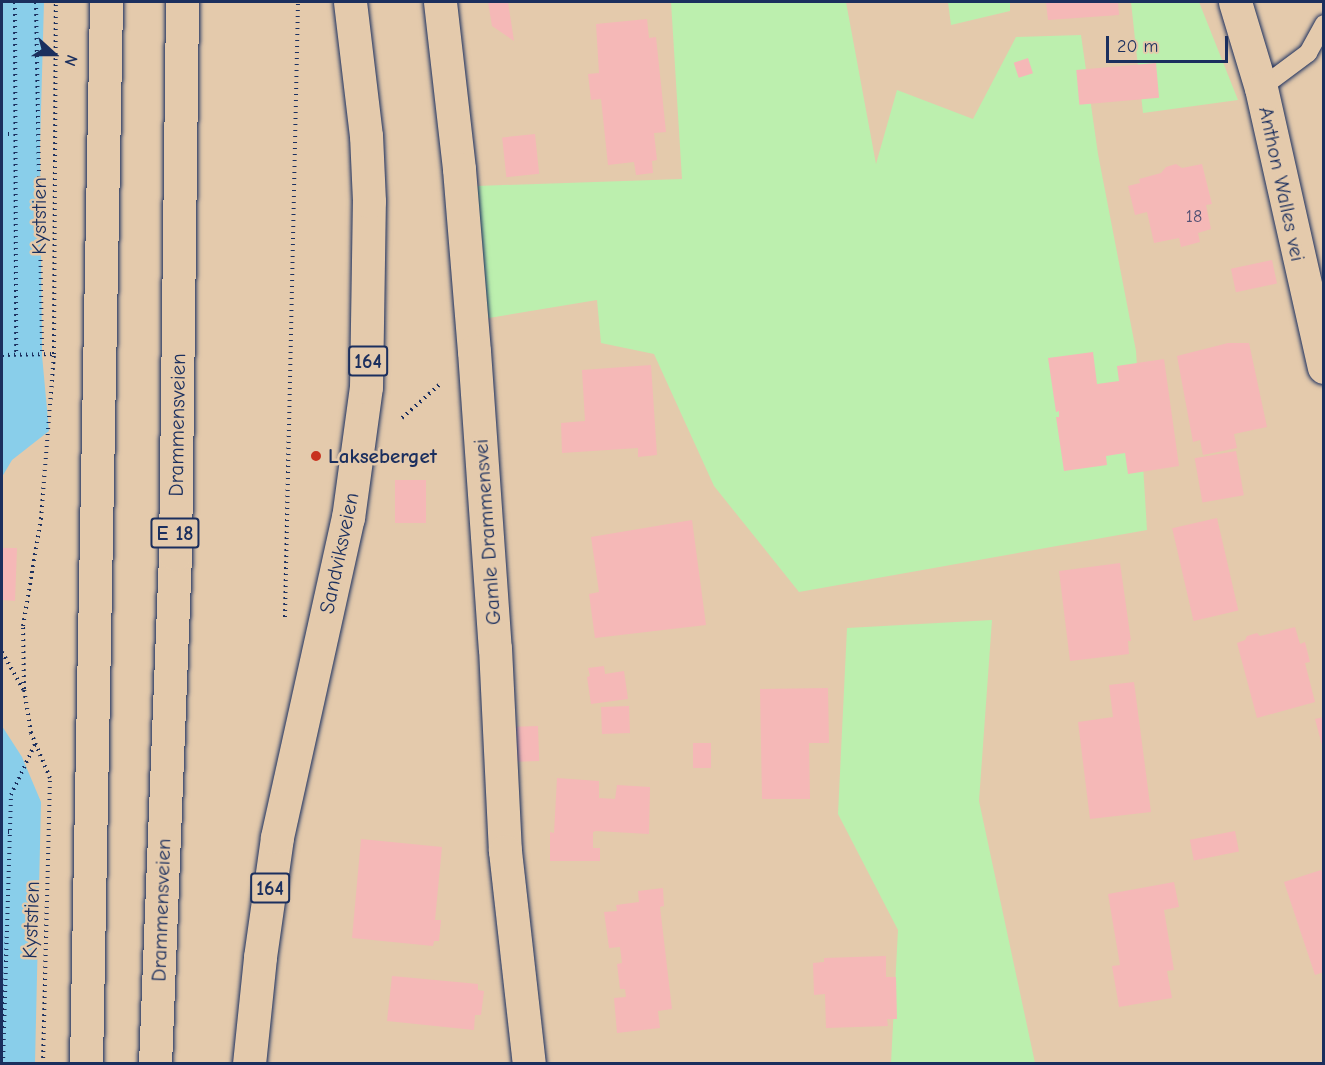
<!DOCTYPE html>
<style>
body{margin:0}
#map{position:relative;width:1325px;height:1065px;overflow:hidden;background:#e4caac;font-family:"Comic Neue",sans-serif}
div>[style]{position:absolute}
.green>*{inset:0;background:#bcefae}
.water>*{inset:0;background:#89ceea}
.building>*{inset:0;background:#f5b8b7;transform-origin:0 0}
.path>*{height:4px;margin-top:-2px;transform-origin:0;background:repeating-linear-gradient(90deg,#1b2f5e 0 1.5px,transparent 0 6px)}
.roads{filter:drop-shadow(0 0 2px #1b2f5e) drop-shadow(0 0 2px #1b2f5e)}
.service>*{height:18px;margin:-9px;padding:0 9px;transform-origin:9px;border-radius:9px;background:#e4caac}
.minor>*{height:33px;margin:-16.5px;padding:0 16.5px;transform-origin:16.5px;border-radius:16.5px;background:#e4caac}
.primary>*{height:33px;margin:-16.5px;padding:0 16.5px;transform-origin:16.5px;border-radius:16.5px;background:#e4caac}
.motorway>*{height:33px;margin:-16.5px;padding:0 16.5px;transform-origin:16.5px;border-radius:16.5px;background:#e4caac}
.dots>*{width:16px;height:16px;translate:-50% -50%;box-sizing:border-box;border:3px solid #e4caac;border-radius:50%}
span{translate:-50% -50%;white-space:nowrap;text-align:center;line-height:1.15;-webkit-text-stroke:5px #e4caac;paint-order:stroke}
.number-label{font-size:18px;color:#525174}
.number-label span{-webkit-text-stroke-width:0}
.shield-label span{padding:2px 4px;background:#e4caac;border:2px solid;border-radius:4px;-webkit-text-stroke-width:0}
.shield-label{font-size:20px;color:#1b2f5e;font-weight:700}
.street-label{font-size:21px;color:#1b2f5e}
.poi-label{font-size:21px;color:#1b2f5e;font-weight:700}
.left{translate:0 -50%;text-align:left}
.frame{position:absolute;inset:0;border:3px solid #1b2f5e;pointer-events:none}
.north{position:absolute;left:24px;top:24px;width:60px;height:60px;-webkit-text-stroke:4px #e4caac;paint-order:stroke;rotate:111deg;font-size:16px;font-weight:700;line-height:24px;text-align:center;color:#1b2f5e}
.north::after{content:'';display:block;margin:auto;width:21px;height:27px;background:#1b2f5e;clip-path:polygon(50% 0,100% 100%,50% 72%,0 100%)}
.scale{position:absolute;left:1106px;top:36px;width:122px;height:27px;box-sizing:border-box;border:3px solid #1b2f5e;border-top:0;padding-left:8px;font-size:18px;line-height:21px;white-space:nowrap;color:#1b2f5e;-webkit-text-stroke:4px #e4caac;paint-order:stroke}
</style>
<div id="map">
<div class="green">
<div style="clip-path:polygon(671px 2px,846px 2px,876px 164px,897px 90px,973px 119px,1016px 37px,1081px 35px,1098px 154px,1136px 351px,1147px 530px,799px 592px,714px 486px,654px 354px,601px 343px,597px 300px,483px 319px,477px 186px,682px 179px)"></div>
<div style="clip-path:polygon(948px 2px,1010px 2px,1010px 11px,951px 25px)"></div>
<div style="clip-path:polygon(1131px 2px,1199px 2px,1238px 100px,1143px 113px)"></div>
<div style="clip-path:polygon(992px 620px,979px 801px,1035px 1063px,891px 1063px,898px 930px,838px 814px,847px 628px)"></div>
</div>
<div class="water">
<div style="clip-path:polygon(2px 2px,44px 2px,40px 146px,42px 355px,49px 431px,12px 460px,2px 477px)"></div>
<div style="clip-path:polygon(2px 726px,22px 757px,41px 802px,35px 1063px,2px 1063px)"></div>
</div>
<div class="building">
<div style="clip-path:polygon(488px 2px,508px 2px,514px 41px,492px 26px)"></div>
<div style="clip-path:polygon(1046px 2px,1118px 2px,1119px 15px,1048px 20px)"></div>
<div style="clip-path:polygon(647px 19px,649px 38px,656px 37px,666px 132px,654px 133px,657px 160px,652px 161px,653px 173px,636px 175px,634px 162px,608px 165px,601px 99px,591px 100px,588px 74px,599px 73px,596px 24px)"></div>
<div style="left:1028px;top:58px;width:16px;height:15px;rotate:72deg"></div>
<div style="left:1156px;top:63px;width:35px;height:80px;rotate:85deg"></div>
<div style="left:535px;top:134px;width:40px;height:33px;rotate:84deg"></div>
<div style="clip-path:polygon(1176px 164px,1182px 168px,1202px 164px,1212px 204px,1206px 205px,1211px 229px,1198px 233px,1200px 242px,1181px 247px,1179px 238px,1154px 243px,1147px 212px,1135px 215px,1128px 186px,1140px 183px,1139px 179px,1161px 173px,1166px 167px)"></div>
<div style="left:1272px;top:260px;width:24px;height:42px;rotate:78deg"></div>
<div style="clip-path:polygon(1228px 343px,1249px 343px,1267px 427px,1234px 434px,1237px 448px,1203px 455px,1200px 440px,1193px 442px,1177px 356px)"></div>
<div style="clip-path:polygon(1093px 352px,1097px 384px,1119px 381px,1117px 366px,1164px 359px,1179px 466px,1128px 474px,1125px 453px,1106px 456px,1107px 465px,1064px 471px,1056px 417px,1059px 417px,1059px 411px,1056px 412px,1048px 358px)"></div>
<div style="clip-path:polygon(651px 365px,657px 455px,638px 457px,638px 448px,562px 453px,561px 423px,585px 421px,582px 370px)"></div>
<div style="left:1236px;top:451px;width:45px;height:42px;rotate:80deg"></div>
<div style="left:395px;top:480px;width:31px;height:43px"></div>
<div style="left:1217px;top:518px;width:95px;height:46px;rotate:77deg"></div>
<div style="clip-path:polygon(692px 520px,706px 625px,595px 638px,589px 594px,599px 592px,591px 537px)"></div>
<div style="clip-path:polygon(2px 548px,17px 548px,15px 601px,2px 600px)"></div>
<div style="clip-path:polygon(1120px 563px,1131px 641px,1128px 641px,1129px 654px,1070px 661px,1059px 571px)"></div>
<div style="clip-path:polygon(1295px 627px,1300px 644px,1305px 642px,1310px 662px,1305px 663px,1315px 702px,1257px 718px,1237px 643px,1245px 640px,1247px 636px,1257px 633px,1260px 636px)"></div>
<div style="clip-path:polygon(604px 666px,605px 674px,624px 671px,628px 699px,591px 704px,587px 677px,590px 676px,588px 668px)"></div>
<div style="clip-path:polygon(1134px 682px,1151px 812px,1090px 819px,1078px 722px,1113px 717px,1109px 685px)"></div>
<div style="clip-path:polygon(828px 688px,829px 743px,809px 743px,810px 799px,762px 799px,760px 689px)"></div>
<div style="left:629px;top:706px;width:27px;height:28px;rotate:88deg"></div>
<div style="clip-path:polygon(1324px 717px,1324px 749px,1323px 749px,1315px 719px)"></div>
<div style="left:538px;top:726px;width:35px;height:22px;rotate:88deg"></div>
<div style="left:693px;top:743px;width:18px;height:25px"></div>
<div style="clip-path:polygon(557px 778px,599px 781px,599px 798px,615px 799px,617px 785px,650px 787px,649px 834px,596px 831px,593px 832px,593px 848px,600px 848px,600px 861px,550px 861px,550px 832px,554px 833px)"></div>
<div style="left:1235px;top:831px;width:21px;height:46px;rotate:79deg"></div>
<div style="clip-path:polygon(361px 839px,442px 847px,435px 920px,441px 920px,439px 941px,434px 941px,433px 946px,352px 938px)"></div>
<div style="clip-path:polygon(1321px 870px,1324px 876px,1324px 972px,1315px 975px,1284px 882px)"></div>
<div style="clip-path:polygon(1174px 882px,1179px 907px,1164px 910px,1174px 970px,1167px 971px,1172px 998px,1119px 1007px,1112px 966px,1120px 965px,1108px 894px)"></div>
<div style="clip-path:polygon(663px 888px,664px 906px,660px 907px,672px 1009px,658px 1011px,660px 1028px,617px 1033px,614px 998px,626px 997px,625px 989px,620px 989px,617px 964px,622px 963px,620px 947px,609px 948px,604px 912px,617px 911px,616px 905px,639px 902px,638px 891px)"></div>
<div style="clip-path:polygon(886px 956px,886px 977px,896px 977px,897px 1019px,887px 1019px,888px 1026px,826px 1028px,825px 994px,814px 995px,813px 963px,824px 962px,824px 958px)"></div>
<div style="clip-path:polygon(392px 976px,478px 984px,478px 990px,484px 991px,481px 1015px,475px 1015px,474px 1030px,387px 1021px)"></div>
</div>
<div class="path">
<div style="left:15px;top:2px;width:353px;rotate:89.8deg"></div>
<div style="left:36px;top:2px;width:353px;rotate:89deg"></div>
<div style="left:2px;top:134px;width:12px"></div>
<div style="left:2px;top:355px;width:52px;rotate:-1.1deg"></div>
<div style="left:402px;top:418px;width:50px;rotate:-41.7deg"></div>
<div style="left:285px;top:617px;width:615px;rotate:-88.79deg"></div>
<div style="left:2px;top:652px;width:43px;rotate:60.4deg"></div>
<div style="left:2px;top:832px;width:8px"></div>
<div style="left:3px;top:1064px;width:269px;rotate:-88.3deg"></div>
<div style="left:11px;top:795px;width:56px;rotate:-64.8deg"></div>
<div style="left:43px;top:1064px;width:286px;rotate:-88.6deg"></div>
<div style="left:50px;top:778px;width:49px;rotate:-112.9deg"></div>
<div style="left:31px;top:733px;width:45px;rotate:-99deg"></div>
<div style="left:24px;top:689px;width:63px;rotate:-90.9deg"></div>
<div style="left:23px;top:626px;width:109px;rotate:-80.5deg"></div>
<div style="left:41px;top:519px;width:166px;rotate:-85.5deg"></div>
<div style="left:54px;top:354px;width:352px;rotate:-89.7deg"></div>
</div>
<div class="roads">
<div class="service">
<div style="left:1261px;top:88px;width:59px;rotate:-36.7deg"></div>
<div style="left:1308px;top:53px;width:33px;rotate:-61deg"></div>
</div>
<div class="minor">
<div style="left:440px;top:2px;width:168px;rotate:83.5deg"></div>
<div style="left:459px;top:169px;width:183px;rotate:85.3deg"></div>
<div style="left:474px;top:351px;width:298px;rotate:86deg"></div>
<div style="left:495px;top:648px;width:203px;rotate:87.2deg"></div>
<div style="left:505px;top:851px;width:214px;rotate:83.6deg"></div>
<div style="left:1235px;top:2px;width:90px;rotate:73.2deg"></div>
<div style="left:1261px;top:88px;width:286px;rotate:77.3deg"></div>
</div>
<div class="primary">
<div style="left:249px;top:1064px;width:108px;rotate:-84.1deg"></div>
<div style="left:260px;top:957px;width:121px;rotate:-81.9deg"></div>
<div style="left:277px;top:837px;width:327px;rotate:-77.5deg"></div>
<div style="left:348px;top:518px;width:132px;rotate:-82.2deg"></div>
<div style="left:366px;top:387px;width:186px;rotate:-89.1deg"></div>
<div style="left:369px;top:201px;width:65px;rotate:-92.6deg"></div>
<div style="left:366px;top:136px;width:135px;rotate:-96.8deg"></div>
</div>
<div class="motorway">
<div style="left:86px;top:1064px;width:1062px;rotate:-88.92deg"></div>
<div style="left:155px;top:1064px;width:510px;rotate:-87.75deg"></div>
<div style="left:175px;top:554px;width:552px;rotate:-89.27deg"></div>
</div>
</div>
<div class="dots">
<div style="left:316px;top:456px;background:#c8321e"></div>
</div>
<div class="number-label">
<span style="left:1194px;top:217px">18</span>
</div>
<div class="shield-label">
<span style="left:368px;top:361px">164</span>
<span style="left:175px;top:533px">E 18</span>
<span style="left:270px;top:888px">164</span>
</div>
<div class="street-label">
<span style="left:1282px;top:184px;rotate:78deg">Anthon Walles vei</span>
<span style="left:39px;top:216px;rotate:-90deg">Kyststien</span>
<span style="left:177px;top:425px;rotate:-89deg">Drammensveien</span>
<span style="left:487px;top:532px;rotate:-94deg">Gamle Drammensvei</span>
<span style="left:339px;top:553px;rotate:-78deg">Sandviksveien</span>
<span style="left:161px;top:910px;rotate:-88deg">Drammensveien</span>
<span style="left:31px;top:920px;rotate:-88deg">Kyststien</span>
</div>
<div class="poi-label">
<span class="left" style="left:328px;top:456px">Lakseberget</span>
</div>
<div class="frame"></div>
<div class="north">N</div>
<div class="scale">20 m</div>
</div>
